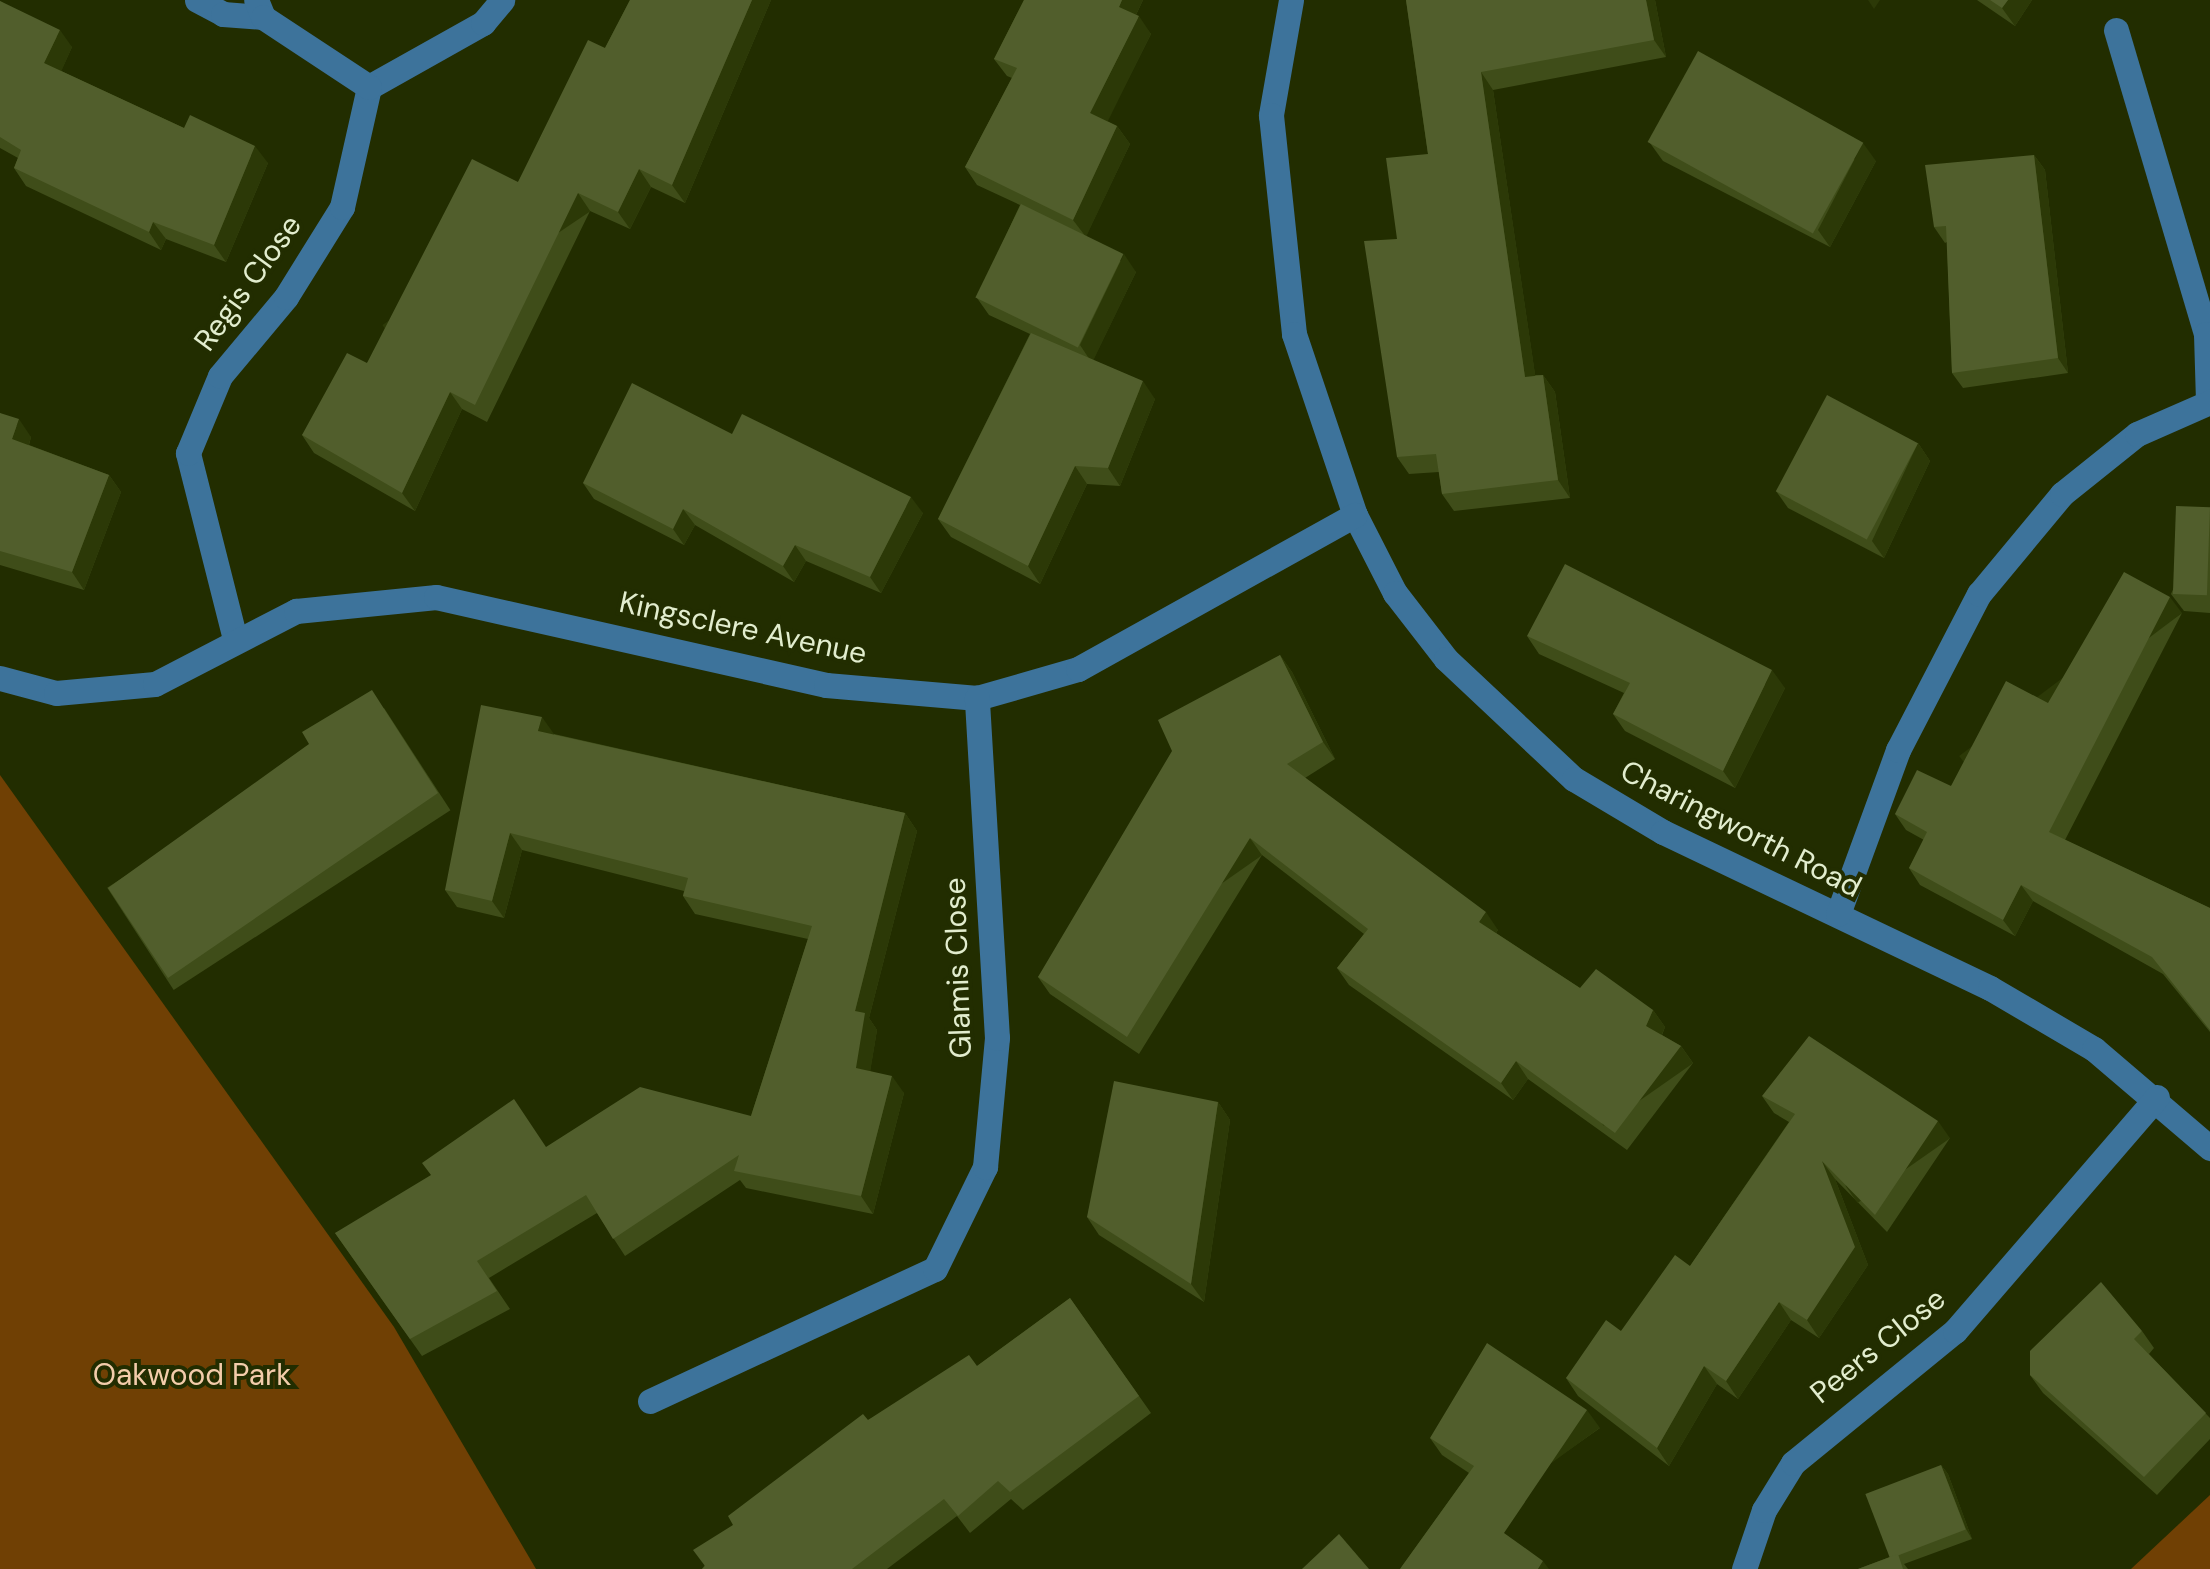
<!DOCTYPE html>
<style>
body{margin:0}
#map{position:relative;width:2210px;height:1569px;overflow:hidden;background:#222d00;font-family:"DM Sans",sans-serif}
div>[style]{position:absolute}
.green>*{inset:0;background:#704004}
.minor>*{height:25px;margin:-12.5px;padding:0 12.5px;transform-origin:12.5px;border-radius:12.5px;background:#3d739b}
.wall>*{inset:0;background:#3f4d19;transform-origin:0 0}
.shaded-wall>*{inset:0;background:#2c3907;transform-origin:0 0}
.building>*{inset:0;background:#515e2c;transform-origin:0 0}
span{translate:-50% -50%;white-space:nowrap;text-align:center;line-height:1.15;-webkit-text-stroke:8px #222d00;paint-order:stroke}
.street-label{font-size:30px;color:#e2edce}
.park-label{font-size:30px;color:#f3ccaa}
</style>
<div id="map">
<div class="green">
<div style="clip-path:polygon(0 775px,394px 1327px,536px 1569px,0 1569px)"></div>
<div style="clip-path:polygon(2210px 1495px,2210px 1569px,2131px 1569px)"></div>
</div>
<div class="minor">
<div style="left:197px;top:0;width:30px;rotate:28deg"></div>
<div style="left:223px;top:14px;width:40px;rotate:4.3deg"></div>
<div style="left:263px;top:17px;width:18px;rotate:-112deg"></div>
<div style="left:1291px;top:0;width:117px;rotate:99.9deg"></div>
<div style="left:1271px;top:115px;width:220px;rotate:84deg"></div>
<div style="left:1294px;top:334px;width:191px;rotate:71.4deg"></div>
<div style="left:1355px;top:515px;width:88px;rotate:62.9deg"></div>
<div style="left:1395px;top:593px;width:83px;rotate:52.3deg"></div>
<div style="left:1446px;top:659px;width:175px;rotate:43.2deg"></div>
<div style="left:1574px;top:779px;width:104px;rotate:30.8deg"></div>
<div style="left:1663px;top:832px;width:362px;rotate:25.5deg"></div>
<div style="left:1990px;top:988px;width:121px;rotate:30.4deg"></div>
<div style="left:2094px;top:1049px;width:153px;rotate:40.5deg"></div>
<div style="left:2116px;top:30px;width:317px;rotate:73.5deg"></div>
<div style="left:2206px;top:334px;width:69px;rotate:88.3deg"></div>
<div style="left:369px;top:87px;width:131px;rotate:-29.3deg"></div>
<div style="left:483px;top:23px;width:30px;rotate:-50deg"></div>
<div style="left:235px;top:639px;width:192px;rotate:-104.2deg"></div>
<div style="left:188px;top:453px;width:83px;rotate:-67.4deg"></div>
<div style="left:220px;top:376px;width:103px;rotate:-50.1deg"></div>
<div style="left:286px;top:297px;width:106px;rotate:-58.1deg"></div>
<div style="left:342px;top:207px;width:123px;rotate:-77.3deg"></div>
<div style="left:369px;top:87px;width:127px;rotate:-146.6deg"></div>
<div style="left:0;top:678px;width:58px;rotate:15deg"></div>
<div style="left:56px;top:693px;width:99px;rotate:-5.2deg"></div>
<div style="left:155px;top:684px;width:159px;rotate:-27.4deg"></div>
<div style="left:296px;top:611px;width:141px;rotate:-5.7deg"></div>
<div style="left:436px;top:597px;width:400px;rotate:12.7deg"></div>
<div style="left:826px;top:685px;width:152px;rotate:4.9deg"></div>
<div style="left:977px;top:698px;width:105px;rotate:-16deg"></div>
<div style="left:1078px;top:669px;width:317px;rotate:-29.1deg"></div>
<div style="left:1838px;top:914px;width:175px;rotate:-69.9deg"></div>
<div style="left:1898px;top:750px;width:176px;rotate:-62.6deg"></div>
<div style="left:1979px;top:594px;width:130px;rotate:-50.3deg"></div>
<div style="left:2062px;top:494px;width:96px;rotate:-38.7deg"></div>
<div style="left:2137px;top:434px;width:80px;rotate:-23.7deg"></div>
<div style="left:650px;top:1401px;width:314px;rotate:-24.9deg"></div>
<div style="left:935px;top:1269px;width:114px;rotate:-63.9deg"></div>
<div style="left:985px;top:1167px;width:130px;rotate:-84.7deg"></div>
<div style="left:997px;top:1038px;width:341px;rotate:-93.4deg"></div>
<div style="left:1744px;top:1569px;width:62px;rotate:-71.3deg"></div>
<div style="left:1764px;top:1510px;width:55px;rotate:-58.3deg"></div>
<div style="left:1793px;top:1463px;width:209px;rotate:-39.2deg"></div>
<div style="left:1955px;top:1331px;width:309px;rotate:-49.2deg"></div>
</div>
<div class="wall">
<div style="clip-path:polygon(630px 0,771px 0,685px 203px,651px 187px,630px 229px,590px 211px,487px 422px,462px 409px,415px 511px,314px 453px,302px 435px,367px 363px,518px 182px,605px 48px)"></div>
<div style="clip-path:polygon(1024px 0,1143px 0,1136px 15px,1151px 34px,1107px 121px,1117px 126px,1130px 144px,1086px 236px,1136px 272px,1093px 360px,1155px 399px,1120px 486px,1087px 484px,1040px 584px,951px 537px,938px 519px,1030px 334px,989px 315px,977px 298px,1020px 205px,977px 185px,965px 167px,1012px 78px,1007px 76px,994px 59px)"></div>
<div style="clip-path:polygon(1406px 0,1655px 0,1666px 57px,1493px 90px,1535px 375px,1543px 375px,1555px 392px,1570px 498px,1454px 511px,1442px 494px,1439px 472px,1409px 474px,1397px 457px,1397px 239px,1428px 154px)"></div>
<div style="clip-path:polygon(1977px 0,2032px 0,2015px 26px)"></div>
<div style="clip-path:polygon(0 1px,72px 47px,61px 71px,184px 128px,268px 163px,226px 262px,166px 239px,161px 250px,26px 186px,14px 168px,18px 158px,0 148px)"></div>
<div style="clip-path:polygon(1650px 143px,1876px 161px,1830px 247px,1663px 161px)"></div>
<div style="clip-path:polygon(2034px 155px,2045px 170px,2068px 373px,1963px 388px,1952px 373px,1947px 242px,1945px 243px,1934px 227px)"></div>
<div style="clip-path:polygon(0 413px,31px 437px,29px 445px,109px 475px,121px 492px,84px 590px,0 565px)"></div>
<div style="clip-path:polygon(732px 434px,923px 513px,881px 593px,806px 561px,794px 582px,695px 525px,684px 545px,594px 499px,583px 483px)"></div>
<div style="clip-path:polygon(1918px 443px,1930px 461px,1884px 558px,1788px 508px,1776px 491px)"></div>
<div style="clip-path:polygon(2210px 507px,2210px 613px,2184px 611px,2171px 594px)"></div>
<div style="clip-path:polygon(2182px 613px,2065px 840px,2210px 908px,2210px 1032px,2163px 974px,2033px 901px,2015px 936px,1920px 885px,1909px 868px,1924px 840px,1906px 830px,1895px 814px,1951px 786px,2048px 703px)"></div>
<div style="clip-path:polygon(1527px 636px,1785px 688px,1735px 788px,1625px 731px,1613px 714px,1624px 693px,1539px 654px)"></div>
<div style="clip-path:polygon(1280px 655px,1292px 672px,1335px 759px,1305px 778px,1498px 930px,1496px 933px,1580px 988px,1653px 1010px,1665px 1027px,1662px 1035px,1681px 1046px,1693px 1063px,1627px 1150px,1528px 1079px,1513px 1100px,1349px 985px,1337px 968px,1364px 934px,1262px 855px,1139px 1054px,1050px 994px,1038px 977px)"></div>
<div style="left:384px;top:708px;width:122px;height:330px;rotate:57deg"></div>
<div style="clip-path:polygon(554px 734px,905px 813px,917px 831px,869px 1018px,877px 1030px,870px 1071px,904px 1093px,873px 1214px,746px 1188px,740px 1180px,625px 1256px,597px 1213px,489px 1278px,510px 1309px,422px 1356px,335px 1233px,547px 1147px,751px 1116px,808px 939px,695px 914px,683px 896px,684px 891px,522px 850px,504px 918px,457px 907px,445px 890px)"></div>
<div style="clip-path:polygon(1762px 1096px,1950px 1138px,1887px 1232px,1835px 1179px,1868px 1265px,1819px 1338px,1791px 1320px,1738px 1399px,1717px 1384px,1669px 1466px,1578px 1396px,1566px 1378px,1621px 1331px,1690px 1266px,1789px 1122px,1774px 1113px)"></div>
<div style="clip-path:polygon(1218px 1102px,1230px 1120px,1204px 1302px,1099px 1235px,1087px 1217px)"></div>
<div style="clip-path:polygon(1070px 1298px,1151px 1413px,1023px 1510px,1011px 1499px,970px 1533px,957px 1516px,887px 1569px,702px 1569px,733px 1525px,868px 1420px,977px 1366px)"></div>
<div style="clip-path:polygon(2142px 1331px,2154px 1348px,2149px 1354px,2210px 1418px,2210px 1439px,2157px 1495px,2043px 1393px,2030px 1375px)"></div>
<div style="clip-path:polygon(1600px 1428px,1400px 1569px,1469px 1473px,1442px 1455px,1430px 1438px)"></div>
<div style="clip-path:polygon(1941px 1465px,1948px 1474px,1972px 1539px,1904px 1564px,1908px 1569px,1858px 1569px,1890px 1557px)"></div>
</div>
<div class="shaded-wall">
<div style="clip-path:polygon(752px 0,771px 0,685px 203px,672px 185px)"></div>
<div style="clip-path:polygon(1122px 0,1143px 0,1131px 25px,1119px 7px)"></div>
<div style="clip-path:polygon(1646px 0,1655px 0,1666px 57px,1654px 40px)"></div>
<div style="clip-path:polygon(1868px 0,1880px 0,1874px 9px)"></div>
<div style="clip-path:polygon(2008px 0,2032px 0,2015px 26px,2002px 8px)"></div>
<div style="clip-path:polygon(1139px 16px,1151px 34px,1103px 131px,1090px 113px)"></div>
<div style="clip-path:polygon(60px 30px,72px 47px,57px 81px,44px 63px)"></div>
<div style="clip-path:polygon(1481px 72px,1493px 90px,1538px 394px,1525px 377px)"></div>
<div style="clip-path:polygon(1117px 126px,1130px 144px,1086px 237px,1073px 220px)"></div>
<div style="clip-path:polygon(1863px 143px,1876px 161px,1830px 247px,1818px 230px)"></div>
<div style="clip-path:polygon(255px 146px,268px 163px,226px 262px,214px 245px)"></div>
<div style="clip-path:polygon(2034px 155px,2045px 170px,2068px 373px,2058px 358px)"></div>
<div style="clip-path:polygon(639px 169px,651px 187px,630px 229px,618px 212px)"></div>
<div style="left:578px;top:193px;width:22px;height:236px;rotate:56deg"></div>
<div style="clip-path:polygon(153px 222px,166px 239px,161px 250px,149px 232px)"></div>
<div style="clip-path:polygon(1124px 254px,1136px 272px,1092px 363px,1080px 345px)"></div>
<div style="clip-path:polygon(1543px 375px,1555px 392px,1570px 498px,1558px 480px)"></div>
<div style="clip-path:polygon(1143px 381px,1155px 399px,1120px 486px,1108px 468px)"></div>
<div style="clip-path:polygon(450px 392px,462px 409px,415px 511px,402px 493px)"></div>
<div style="clip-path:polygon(19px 419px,31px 437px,25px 457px,12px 439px)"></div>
<div style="clip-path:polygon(1918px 443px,1930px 461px,1884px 558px,1872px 541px)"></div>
<div style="clip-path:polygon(1075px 466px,1087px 484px,1040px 584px,1028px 566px)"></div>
<div style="clip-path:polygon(109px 475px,121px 492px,84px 590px,72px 572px)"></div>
<div style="clip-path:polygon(911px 497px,923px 513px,881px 593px,870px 577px)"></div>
<div style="clip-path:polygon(683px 509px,695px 525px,684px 545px,673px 529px)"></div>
<div style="clip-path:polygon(795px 545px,806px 561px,794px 582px,783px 566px)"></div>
<div style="left:2170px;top:597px;width:20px;height:264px;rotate:53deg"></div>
<div style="clip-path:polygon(1280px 655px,1292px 672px,1335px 759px,1323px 742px)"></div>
<div style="clip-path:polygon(1772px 670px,1785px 688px,1735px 788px,1723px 771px)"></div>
<div style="clip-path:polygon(542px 717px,554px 734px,550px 749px,538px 731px)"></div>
<div style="clip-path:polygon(905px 813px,917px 831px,869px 1018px,877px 1030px,868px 1085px,856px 1068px,855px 1011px)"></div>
<div style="clip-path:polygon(510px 833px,522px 850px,504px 918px,492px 901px)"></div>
<div style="left:1250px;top:838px;width:21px;height:234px;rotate:55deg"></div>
<div style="clip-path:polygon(2021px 885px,2033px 901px,2015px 936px,2003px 920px)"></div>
<div style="clip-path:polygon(1486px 912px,1498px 930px,1491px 939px,1479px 922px)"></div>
<div style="clip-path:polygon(1653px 1010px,1665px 1027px,1658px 1043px,1646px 1026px)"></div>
<div style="left:1681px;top:1046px;width:21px;height:109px;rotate:55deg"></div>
<div style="clip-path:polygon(1516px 1061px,1528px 1079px,1513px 1100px,1501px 1083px)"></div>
<div style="clip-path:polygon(892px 1076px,904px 1093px,873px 1214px,861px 1196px)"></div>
<div style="clip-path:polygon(1218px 1102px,1230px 1120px,1204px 1302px,1191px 1284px)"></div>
<div style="left:1938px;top:1121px;width:21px;height:113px;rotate:55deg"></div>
<div style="clip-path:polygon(1822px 1161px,1835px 1179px,1868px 1265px,1819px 1338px,1807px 1320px)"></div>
<div style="clip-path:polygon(1779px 1302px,1791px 1320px,1738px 1399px,1726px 1381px)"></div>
<div style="clip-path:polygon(1704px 1366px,1717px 1384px,1669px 1466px,1657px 1448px)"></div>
<div style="left:1587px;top:1410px;width:22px;height:148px;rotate:54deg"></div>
<div style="clip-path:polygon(1941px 1465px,1948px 1474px,1972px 1539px,1966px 1529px)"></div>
<div style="clip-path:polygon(1543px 1561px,1549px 1569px,1538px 1569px)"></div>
</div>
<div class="building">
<div style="clip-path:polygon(630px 0,752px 0,672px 185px,639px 169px,618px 212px,578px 193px,475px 405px,450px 392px,402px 493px,302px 435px,347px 353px,367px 363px,472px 159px,518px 182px,588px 40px,605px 48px)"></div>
<div style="clip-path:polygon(1024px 0,1122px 0,1119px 7px,1139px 16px,1090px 113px,1117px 126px,1073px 220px,965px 167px,1017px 68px,994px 59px)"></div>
<div style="clip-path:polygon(1406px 0,1646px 0,1654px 40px,1481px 72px,1525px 377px,1543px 375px,1558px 480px,1442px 494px,1436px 454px,1397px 457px,1364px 241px,1397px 239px,1386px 158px,1428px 154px)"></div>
<div style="clip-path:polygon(1990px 0,2008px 0,2002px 8px)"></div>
<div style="clip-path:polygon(0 1px,60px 30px,44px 63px,184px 128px,190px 115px,255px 146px,214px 245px,153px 222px,149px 232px,14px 168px,21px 150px,0 137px)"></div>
<div style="left:1698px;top:51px;width:189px;height:104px;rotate:29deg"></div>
<div style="clip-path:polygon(2034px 155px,2058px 358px,1952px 373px,1946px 226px,1934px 227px,1925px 165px)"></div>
<div style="left:1021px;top:204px;width:114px;height:104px;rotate:26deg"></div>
<div style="clip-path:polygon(1031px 333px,1143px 381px,1108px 468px,1075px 466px,1028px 566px,938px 519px)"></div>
<div style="clip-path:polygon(632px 383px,732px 434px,742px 414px,911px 497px,870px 577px,795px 545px,783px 566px,683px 509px,673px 529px,583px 483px)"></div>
<div style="left:1827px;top:395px;width:103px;height:109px;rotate:28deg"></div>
<div style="clip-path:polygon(0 413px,19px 419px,12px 439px,109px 475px,72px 572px,0 551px)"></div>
<div style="left:2176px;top:506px;width:34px;height:88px;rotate:2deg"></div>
<div style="clip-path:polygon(1565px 564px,1772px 670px,1723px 771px,1613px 714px,1630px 683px,1527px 636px)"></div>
<div style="clip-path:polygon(2124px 572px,2170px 597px,2049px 832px,2210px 908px,2210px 1030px,2152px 957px,2021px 885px,2003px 920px,1909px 868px,1927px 832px,1895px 814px,1917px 770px,1951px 786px,2006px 681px,2048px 703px)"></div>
<div style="clip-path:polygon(1280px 655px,1323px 742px,1287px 764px,1486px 912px,1479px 922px,1580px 988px,1596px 969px,1653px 1010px,1646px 1026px,1681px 1046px,1615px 1133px,1516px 1061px,1501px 1083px,1337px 968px,1368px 929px,1250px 838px,1127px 1037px,1038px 977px,1172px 751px,1158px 720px)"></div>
<div style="clip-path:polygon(372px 690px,438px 793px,168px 978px,108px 888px,309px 744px,302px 732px)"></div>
<div style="clip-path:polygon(481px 705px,542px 717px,538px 731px,905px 813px,855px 1011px,865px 1013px,856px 1068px,892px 1076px,861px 1196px,734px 1171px,739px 1155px,613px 1239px,586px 1195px,477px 1261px,497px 1291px,410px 1339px,335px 1233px,431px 1175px,422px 1163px,514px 1099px,546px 1147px,640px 1087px,751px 1116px,812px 926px,683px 896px,688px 878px,510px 833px,492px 901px,445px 890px)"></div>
<div style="clip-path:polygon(1809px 1036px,1938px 1121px,1875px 1215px,1822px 1161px,1855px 1247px,1807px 1320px,1779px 1302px,1726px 1381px,1704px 1366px,1657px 1448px,1566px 1378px,1606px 1320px,1621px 1331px,1675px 1255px,1690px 1266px,1795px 1114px,1762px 1096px)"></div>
<div style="clip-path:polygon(1114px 1081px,1218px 1102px,1191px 1284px,1087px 1217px)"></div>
<div style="clip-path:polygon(2101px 1282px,2142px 1331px,2134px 1339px,2206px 1413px,2144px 1477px,2030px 1375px,2030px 1351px)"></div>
<div style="clip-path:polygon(1070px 1298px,1139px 1396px,1010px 1492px,998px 1481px,958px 1516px,944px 1499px,852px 1569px,702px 1569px,705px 1566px,693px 1550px,733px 1525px,728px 1516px,863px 1414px,868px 1420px,969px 1355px,977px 1366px)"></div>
<div style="clip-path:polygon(1487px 1343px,1587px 1410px,1504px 1533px,1543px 1561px,1538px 1569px,1400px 1569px,1474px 1466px,1430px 1438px)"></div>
<div style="left:1941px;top:1465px;width:69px;height:81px;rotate:69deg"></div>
<div style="clip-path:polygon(1339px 1534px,1369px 1569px,1302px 1569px)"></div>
<div style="clip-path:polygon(1898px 1554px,1903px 1569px,1858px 1569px)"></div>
</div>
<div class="street-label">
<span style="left:248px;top:283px;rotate:-54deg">Regis Close</span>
<span style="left:743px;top:628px;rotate:12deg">Kingsclere Avenue</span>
<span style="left:1741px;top:829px;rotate:27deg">Charingworth Road</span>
<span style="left:958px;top:968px;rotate:-92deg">Glamis Close</span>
<span style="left:1878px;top:1346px;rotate:-39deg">Peers Close</span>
</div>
<div class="park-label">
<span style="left:192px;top:1375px">Oakwood Park</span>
</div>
</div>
